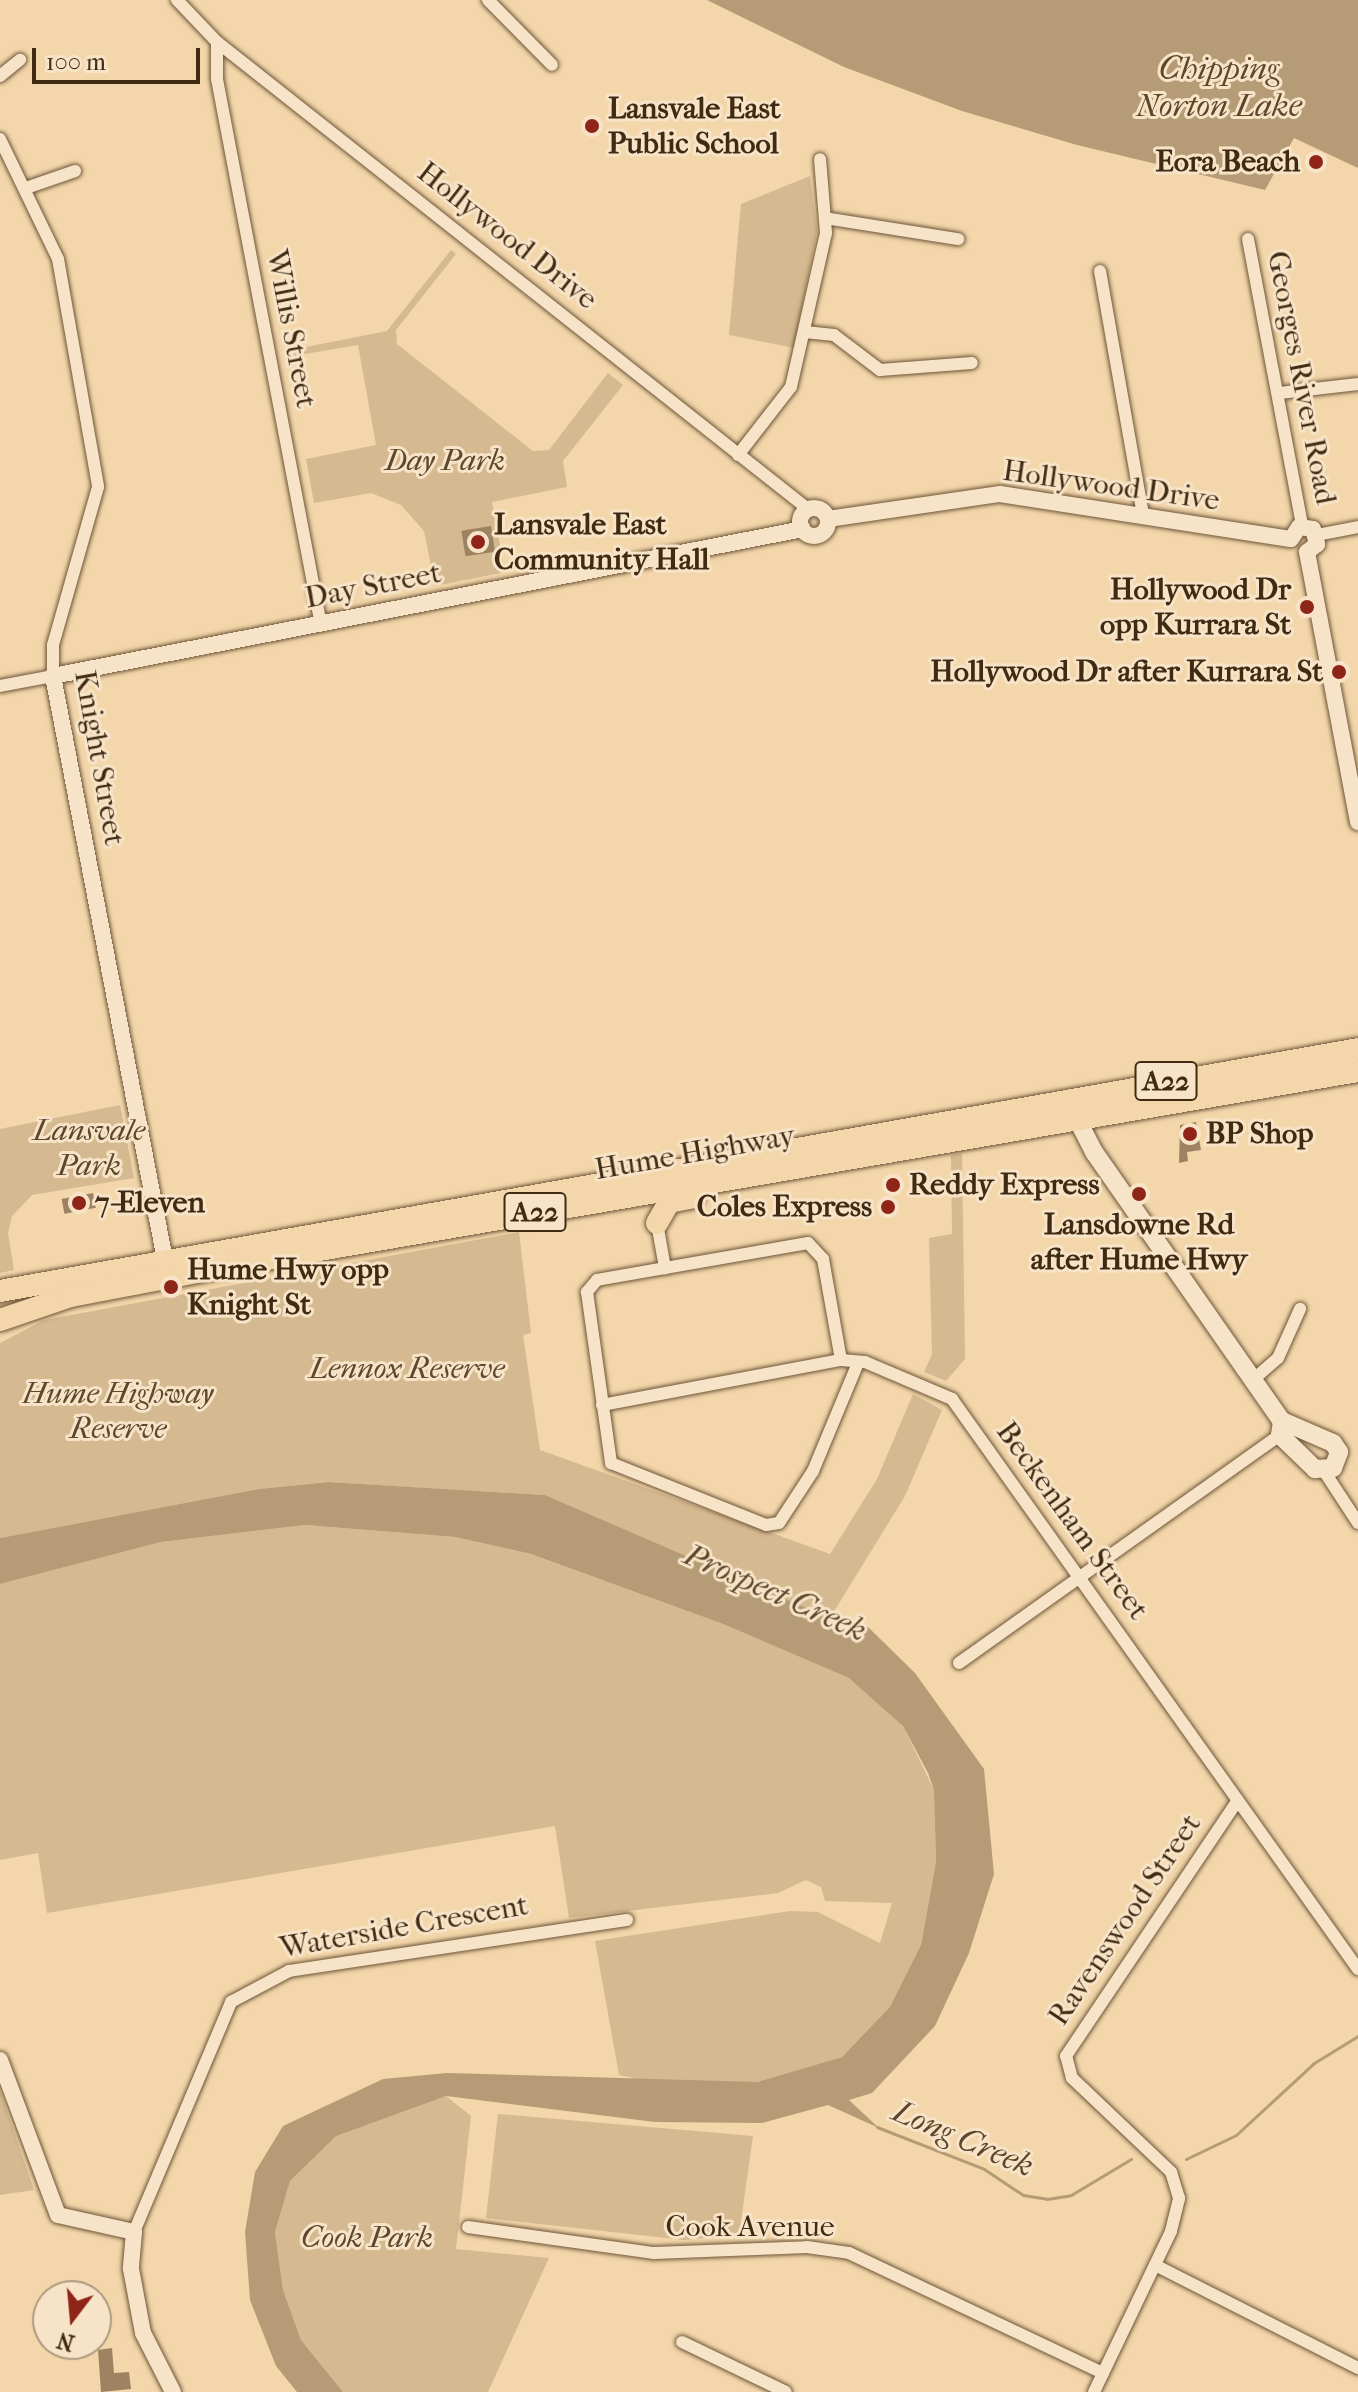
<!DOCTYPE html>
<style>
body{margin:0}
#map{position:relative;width:1358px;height:2392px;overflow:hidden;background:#f3d6aa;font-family:"IM FELL French Canon",serif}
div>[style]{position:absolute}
.green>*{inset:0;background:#d5b990}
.water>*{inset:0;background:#b69c76}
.stream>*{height:3px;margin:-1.5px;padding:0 1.5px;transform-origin:1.5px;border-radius:1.5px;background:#b69c76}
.building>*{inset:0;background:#9d8361;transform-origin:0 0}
.roads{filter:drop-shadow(0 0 2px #6d5538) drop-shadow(0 0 2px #6d5538)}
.minor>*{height:12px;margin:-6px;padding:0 6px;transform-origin:6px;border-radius:6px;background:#f7e4c8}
.tertiary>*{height:16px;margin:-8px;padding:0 8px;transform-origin:8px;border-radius:8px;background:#f7e4c8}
.tertiary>.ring{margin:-8px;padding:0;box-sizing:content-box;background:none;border:16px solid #f7e4c8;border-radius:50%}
.secondary>*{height:18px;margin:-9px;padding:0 9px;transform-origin:9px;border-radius:9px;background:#f7e4c8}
.trunk>*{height:22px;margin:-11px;padding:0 11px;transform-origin:11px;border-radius:11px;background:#f3d6aa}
.dots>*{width:22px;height:22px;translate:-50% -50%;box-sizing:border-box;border:4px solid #f7e4c8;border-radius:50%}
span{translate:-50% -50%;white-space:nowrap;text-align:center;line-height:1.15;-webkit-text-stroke:6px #f7e4c8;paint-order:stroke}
.shield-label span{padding:2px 6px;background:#f7e4c8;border:2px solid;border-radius:6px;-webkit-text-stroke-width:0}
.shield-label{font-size:28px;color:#402a12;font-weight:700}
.poi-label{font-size:30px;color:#402a12;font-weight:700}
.left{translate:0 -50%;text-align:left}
.right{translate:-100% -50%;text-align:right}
.street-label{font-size:30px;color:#402a12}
.park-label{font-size:30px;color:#5e472b;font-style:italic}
.water-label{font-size:32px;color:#5e462b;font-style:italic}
.north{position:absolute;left:32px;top:2280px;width:80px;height:80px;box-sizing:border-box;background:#f7e4c8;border:2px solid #ae9a7f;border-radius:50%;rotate:196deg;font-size:22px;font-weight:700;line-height:32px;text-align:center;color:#402a12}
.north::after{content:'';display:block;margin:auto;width:28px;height:36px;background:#8f2418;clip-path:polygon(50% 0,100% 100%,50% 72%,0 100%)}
.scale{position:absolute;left:32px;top:48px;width:168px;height:36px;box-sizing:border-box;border:4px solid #402a12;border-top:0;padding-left:10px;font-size:24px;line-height:28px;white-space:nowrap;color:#402a12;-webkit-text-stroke:6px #f7e4c8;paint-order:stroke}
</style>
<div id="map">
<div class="green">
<div style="clip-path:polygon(810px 176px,817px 231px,794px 348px,729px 335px,741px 204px)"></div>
<div style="clip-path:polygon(451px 250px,456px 254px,396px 330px,397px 344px,533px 451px,549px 450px,608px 373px,623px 385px,563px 461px,567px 487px,492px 502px,505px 572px,435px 586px,424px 531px,401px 505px,371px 493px,314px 503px,306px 459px,376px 445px,358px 345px,287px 357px,286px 351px,387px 331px)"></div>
<div style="clip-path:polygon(120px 1105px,134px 1178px,32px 1195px,12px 1216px,8px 1233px,14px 1270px,0 1273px,0 1129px)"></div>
<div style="clip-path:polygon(962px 1153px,965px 1359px,946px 1381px,924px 1372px,932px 1354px,929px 1238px,952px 1234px,951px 1155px)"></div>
<div style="clip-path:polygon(519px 1232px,531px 1333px,523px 1335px,540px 1450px,830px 1554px,877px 1479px,913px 1394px,942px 1410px,905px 1496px,830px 1618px,545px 1495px,328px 1482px,259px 1489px,0 1538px,0 1343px,44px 1320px)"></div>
<div style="clip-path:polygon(305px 1525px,455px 1537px,531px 1554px,723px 1624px,849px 1678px,877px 1701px,903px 1726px,934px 1790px,936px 1862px,921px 1945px,891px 2007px,842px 2057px,757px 2082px,658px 2083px,619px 2075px,595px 1941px,790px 1911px,818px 1912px,880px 1943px,892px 1903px,825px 1901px,821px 1887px,806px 1880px,778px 1893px,569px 1918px,555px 1826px,47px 1913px,38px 1853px,0 1860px,0 1584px,161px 1542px)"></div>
<div style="clip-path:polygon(0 2091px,34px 2190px,0 2195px)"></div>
<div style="clip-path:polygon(446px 2096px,471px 2116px,456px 2249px,549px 2258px,488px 2392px,343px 2392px,301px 2340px,283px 2290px,275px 2232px,290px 2181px,336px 2135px)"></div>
<div style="clip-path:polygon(498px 2114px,753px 2136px,739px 2235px,684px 2240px,486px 2218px)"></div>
</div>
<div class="water">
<div style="clip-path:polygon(707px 0,1358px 0,1358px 168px,1294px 138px,1265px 190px,1077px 145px,962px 111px,844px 67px)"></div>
<div style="clip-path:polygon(329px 1482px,545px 1495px,830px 1618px,868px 1627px,915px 1673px,984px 1769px,994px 1874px,969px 1953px,935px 2026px,872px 2093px,849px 2100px,879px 2128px,828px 2105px,762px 2123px,655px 2122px,446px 2096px,336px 2136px,290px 2181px,275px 2232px,283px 2290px,301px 2340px,343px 2392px,297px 2392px,276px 2366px,250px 2300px,245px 2232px,255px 2172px,283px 2126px,383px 2079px,447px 2073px,757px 2082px,842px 2057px,890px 2007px,921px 1945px,936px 1862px,934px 1790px,928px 1773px,903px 1726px,849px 1678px,723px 1624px,531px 1554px,455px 1537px,305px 1525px,161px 1542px,0 1584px,0 1538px,259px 1489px)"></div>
</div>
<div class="stream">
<div style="left:877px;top:2127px;width:115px;rotate:21.4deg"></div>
<div style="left:984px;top:2169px;width:47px;rotate:33.7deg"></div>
<div style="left:1023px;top:2195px;width:24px;rotate:9deg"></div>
<div style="left:1047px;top:2199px;width:24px;rotate:-9deg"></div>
<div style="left:1071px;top:2195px;width:70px;rotate:-31deg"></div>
<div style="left:1186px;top:2159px;width:55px;rotate:-25.6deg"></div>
<div style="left:1236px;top:2135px;width:106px;rotate:-42.7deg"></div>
<div style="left:1314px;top:2063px;width:52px;rotate:-31.5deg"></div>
</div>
<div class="building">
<div style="left:491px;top:526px;width:26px;height:30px;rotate:81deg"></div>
<div style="clip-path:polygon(1196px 1122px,1201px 1150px,1187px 1152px,1188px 1161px,1179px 1163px,1180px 1125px)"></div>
<div style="left:93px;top:1193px;width:15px;height:32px;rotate:79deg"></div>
<div style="clip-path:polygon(112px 2348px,114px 2373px,129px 2372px,131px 2389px,101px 2392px,98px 2350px)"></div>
</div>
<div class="roads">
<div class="minor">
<div style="left:177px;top:0;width:58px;rotate:46.4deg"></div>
<div style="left:217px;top:42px;width:753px;rotate:38.32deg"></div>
<div style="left:488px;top:0;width:91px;rotate:45.4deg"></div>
<div style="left:217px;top:42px;width:37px;rotate:90deg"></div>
<div style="left:217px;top:79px;width:556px;rotate:79.22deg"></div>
<div style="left:0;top:76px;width:26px;rotate:-39deg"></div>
<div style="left:0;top:139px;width:133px;rotate:64.2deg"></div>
<div style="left:58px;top:259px;width:231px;rotate:80deg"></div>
<div style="left:98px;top:487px;width:164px;rotate:105.9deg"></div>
<div style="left:53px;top:645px;width:31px;rotate:90deg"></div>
<div style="left:53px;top:676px;width:54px;rotate:169.3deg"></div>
<div style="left:26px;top:188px;width:52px;rotate:-19.1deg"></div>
<div style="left:825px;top:218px;width:135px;rotate:9deg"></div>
<div style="left:1248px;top:239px;width:292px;rotate:79.3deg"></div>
<div style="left:1100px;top:271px;width:248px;rotate:80deg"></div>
<div style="left:805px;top:332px;width:29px;rotate:6deg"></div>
<div style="left:834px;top:335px;width:58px;rotate:37.3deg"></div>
<div style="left:880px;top:370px;width:92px;rotate:-4.4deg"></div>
<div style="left:1279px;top:393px;width:80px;rotate:-6.5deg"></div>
<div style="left:738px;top:455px;width:86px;rotate:-52.1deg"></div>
<div style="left:791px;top:387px;width:158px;rotate:-77.2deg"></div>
<div style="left:826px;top:233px;width:74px;rotate:-94.6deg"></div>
<div style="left:1317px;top:535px;width:42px;rotate:-11deg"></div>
<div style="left:657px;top:1223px;width:46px;rotate:79.9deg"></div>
<div style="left:841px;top:1360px;width:103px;rotate:-100.1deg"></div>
<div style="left:823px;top:1259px;width:22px;rotate:-133deg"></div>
<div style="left:808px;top:1243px;width:214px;rotate:170.1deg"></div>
<div style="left:597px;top:1280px;width:16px;rotate:130deg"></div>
<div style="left:587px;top:1292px;width:173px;rotate:82deg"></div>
<div style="left:611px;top:1463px;width:167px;rotate:21.8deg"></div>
<div style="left:766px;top:1525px;width:13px;rotate:-9deg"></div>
<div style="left:779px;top:1523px;width:62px;rotate:-56.8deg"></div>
<div style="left:813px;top:1471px;width:117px;rotate:-67.4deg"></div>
<div style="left:1255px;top:1378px;width:30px;rotate:-41deg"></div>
<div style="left:1278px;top:1358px;width:54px;rotate:-65.8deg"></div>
<div style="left:602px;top:1405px;width:243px;rotate:-10.7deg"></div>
<div style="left:841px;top:1360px;width:24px;rotate:5deg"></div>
<div style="left:865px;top:1362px;width:95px;rotate:23deg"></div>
<div style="left:952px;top:1399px;width:700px;rotate:54.54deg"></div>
<div style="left:1324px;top:1471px;width:62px;rotate:56.8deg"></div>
<div style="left:959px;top:1663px;width:394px;rotate:-35.4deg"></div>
<div style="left:468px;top:2227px;width:188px;rotate:8deg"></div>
<div style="left:654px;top:2253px;width:153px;rotate:-2.2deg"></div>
<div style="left:807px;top:2247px;width:42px;rotate:8.1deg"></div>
<div style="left:849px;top:2253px;width:281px;rotate:25.3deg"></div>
<div style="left:134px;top:2232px;width:250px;rotate:-67.1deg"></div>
<div style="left:231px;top:2002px;width:66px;rotate:-28.1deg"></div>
<div style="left:289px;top:1971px;width:342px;rotate:-8.6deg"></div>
<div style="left:1155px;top:2265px;width:228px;rotate:26.9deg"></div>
<div style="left:682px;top:2342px;width:115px;rotate:25.7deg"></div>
<div style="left:1094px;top:2392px;width:178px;rotate:-64.4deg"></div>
<div style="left:1171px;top:2231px;width:34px;rotate:-76deg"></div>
<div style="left:1179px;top:2198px;width:27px;rotate:-107deg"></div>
<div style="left:1171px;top:2172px;width:137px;rotate:-136.5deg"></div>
<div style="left:1072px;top:2078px;width:23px;rotate:-105deg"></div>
<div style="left:1066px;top:2056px;width:308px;rotate:-56.1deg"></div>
</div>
<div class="tertiary">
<div class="ring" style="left:800px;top:508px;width:12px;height:12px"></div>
<div style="left:828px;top:519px;width:174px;rotate:-8.3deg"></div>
<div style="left:1000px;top:494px;width:294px;rotate:8.8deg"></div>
<div style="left:1291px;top:539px;width:14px;rotate:-56deg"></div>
<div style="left:1299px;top:527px;width:14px;rotate:8deg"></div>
<div style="left:1313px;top:529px;width:16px;rotate:75deg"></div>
<div style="left:1317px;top:544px;width:13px;rotate:141deg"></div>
<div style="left:1307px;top:552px;width:275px;rotate:79.3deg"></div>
<div style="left:165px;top:1260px;width:595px;rotate:-100.86deg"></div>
<div style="left:53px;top:676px;width:764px;rotate:-11.09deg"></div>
<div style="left:0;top:2060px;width:165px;rotate:69.5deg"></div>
<div style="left:58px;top:2215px;width:78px;rotate:12.6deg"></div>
<div style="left:134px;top:2232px;width:37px;rotate:95deg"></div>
<div style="left:131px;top:2269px;width:65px;rotate:79.4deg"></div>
<div style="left:143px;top:2333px;width:66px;rotate:63deg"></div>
</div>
<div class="secondary">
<div style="left:1072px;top:1109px;width:48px;rotate:62.9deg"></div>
<div style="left:1094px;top:1152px;width:328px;rotate:55.1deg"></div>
<div style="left:1282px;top:1421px;width:14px;rotate:98deg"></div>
<div style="left:1280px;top:1435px;width:49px;rotate:44.2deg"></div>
<div style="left:1315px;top:1469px;width:18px;rotate:-3deg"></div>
<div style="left:1333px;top:1468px;width:17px;rotate:-69deg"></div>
<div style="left:1282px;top:1421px;width:56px;rotate:23.3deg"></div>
<div style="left:1333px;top:1443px;width:11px;rotate:56deg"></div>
</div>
<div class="trunk">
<div style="left:657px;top:1223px;width:24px;rotate:-60deg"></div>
<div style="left:669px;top:1202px;width:25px;rotate:-11deg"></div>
<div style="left:0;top:1291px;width:1379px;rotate:-10.1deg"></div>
<div style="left:0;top:1320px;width:75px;rotate:-18.7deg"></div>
<div style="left:71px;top:1296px;width:170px;rotate:-10.8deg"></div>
<div style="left:238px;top:1264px;width:1137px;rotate:-9.78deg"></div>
</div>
</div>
<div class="dots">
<div style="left:592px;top:126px;background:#8f2418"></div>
<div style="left:1316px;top:162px;background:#8f2418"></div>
<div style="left:478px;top:542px;background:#8f2418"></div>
<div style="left:1307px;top:607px;background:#8f2418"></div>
<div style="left:1339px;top:672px;background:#8f2418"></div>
<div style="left:1190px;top:1134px;background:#8f2418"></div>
<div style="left:893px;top:1185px;background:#8f2418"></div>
<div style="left:1139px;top:1194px;background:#8f2418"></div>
<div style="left:79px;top:1203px;background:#8f2418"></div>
<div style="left:888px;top:1207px;background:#8f2418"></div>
<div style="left:171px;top:1287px;background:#8f2418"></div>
</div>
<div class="shield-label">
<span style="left:1166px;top:1081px">A22</span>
<span style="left:535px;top:1212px">A22</span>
</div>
<div class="poi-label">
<span class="left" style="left:608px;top:126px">Lansvale East<br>Public School</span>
<span class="right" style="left:1300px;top:162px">Eora Beach</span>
<span class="left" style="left:494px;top:542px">Lansvale East<br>Community Hall</span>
<span class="right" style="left:1291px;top:607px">Hollywood Dr<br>opp Kurrara St</span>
<span class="right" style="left:1323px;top:672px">Hollywood Dr after Kurrara St</span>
<span class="left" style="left:1206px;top:1134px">BP Shop</span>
<span class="left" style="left:909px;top:1185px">Reddy Express</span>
<span class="left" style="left:95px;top:1203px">7-Eleven</span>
<span class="right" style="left:872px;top:1207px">Coles Express</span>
<span style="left:1139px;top:1242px">Lansdowne Rd<br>after Hume Hwy</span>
<span class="left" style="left:187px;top:1287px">Hume Hwy opp<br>Knight St</span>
</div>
<div class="street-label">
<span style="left:507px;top:236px;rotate:38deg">Hollywood Drive</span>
<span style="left:291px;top:329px;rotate:79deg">Willis Street</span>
<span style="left:1301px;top:378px;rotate:79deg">Georges River Road</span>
<span style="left:1111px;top:486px;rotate:8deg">Hollywood Drive</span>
<span style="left:373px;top:586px;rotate:-11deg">Day Street</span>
<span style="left:99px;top:758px;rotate:80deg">Knight Street</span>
<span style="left:695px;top:1153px;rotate:-10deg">Hume Highway</span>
<span style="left:1072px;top:1521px;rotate:54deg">Beckenham Street</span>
<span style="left:1125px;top:1920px;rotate:-56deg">Ravenswood Street</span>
<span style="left:404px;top:1927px;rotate:-10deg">Waterside Crescent</span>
<span style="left:750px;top:2227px">Cook Avenue</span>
</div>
<div class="park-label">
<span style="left:445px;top:461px">Day Park</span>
<span style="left:89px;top:1148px">Lansvale<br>Park</span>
<span style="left:407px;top:1369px">Lennox Reserve</span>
<span style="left:118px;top:1411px">Hume Highway<br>Reserve</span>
<span style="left:367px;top:2238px">Cook Park</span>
</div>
<div class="water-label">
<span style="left:1219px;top:88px">Chipping<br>Norton Lake</span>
<span style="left:775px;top:1593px;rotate:24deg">Prospect Creek</span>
<span style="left:963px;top:2139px;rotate:23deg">Long Creek</span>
</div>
<div class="north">N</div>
<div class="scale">100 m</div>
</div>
